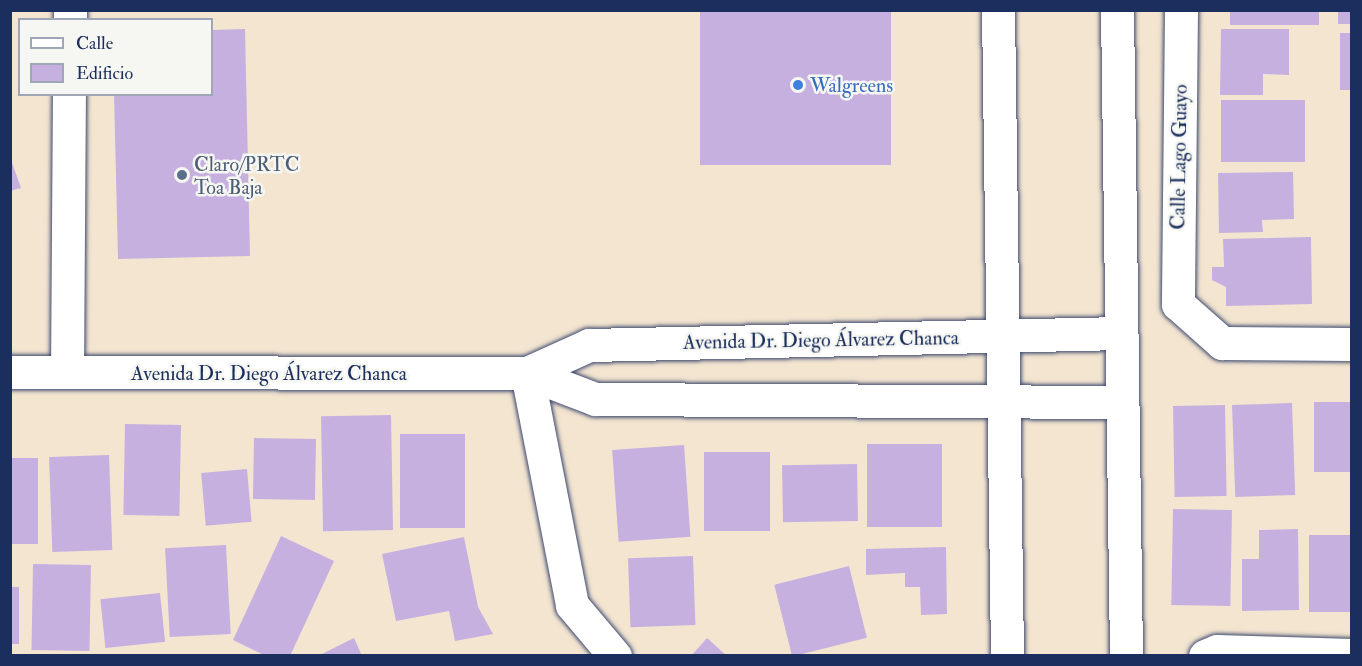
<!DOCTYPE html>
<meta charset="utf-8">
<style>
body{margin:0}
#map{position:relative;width:1362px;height:666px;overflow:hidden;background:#f4e5d1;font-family:"IM FELL Double Pica",serif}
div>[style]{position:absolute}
.building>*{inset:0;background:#c6b0e0;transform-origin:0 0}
.roads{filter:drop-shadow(0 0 2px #3c4a6f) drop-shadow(0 0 2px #3c4a6f)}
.minor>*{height:33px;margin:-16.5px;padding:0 16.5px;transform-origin:16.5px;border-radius:16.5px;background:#fff}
.dots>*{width:16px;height:16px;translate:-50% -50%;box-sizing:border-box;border:3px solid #f6f6f2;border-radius:50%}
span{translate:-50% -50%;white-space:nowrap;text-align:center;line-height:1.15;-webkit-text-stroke:5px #f6f6f2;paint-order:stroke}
.shop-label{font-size:20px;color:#366cbe}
.left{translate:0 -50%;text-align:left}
.street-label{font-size:20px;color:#1b2f5e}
.service-label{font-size:20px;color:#4e5e75}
.frame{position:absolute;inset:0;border:12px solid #1b2f5e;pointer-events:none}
.legend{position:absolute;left:18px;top:18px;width:195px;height:78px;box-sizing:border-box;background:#f6f6f2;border:2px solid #9ea6b7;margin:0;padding:8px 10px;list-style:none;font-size:18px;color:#1b2f5e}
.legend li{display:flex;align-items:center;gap:12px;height:30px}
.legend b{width:30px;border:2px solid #9ea6b7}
</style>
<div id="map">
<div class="building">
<div style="left:700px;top:10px;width:191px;height:155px"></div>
<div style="left:1230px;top:10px;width:89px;height:15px"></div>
<div style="left:1338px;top:10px;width:14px;height:14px"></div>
<div style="clip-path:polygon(245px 29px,250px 256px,118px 259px,114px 94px,212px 94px,212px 30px)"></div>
<div style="clip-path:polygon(1221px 29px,1289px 29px,1289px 75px,1263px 74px,1263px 95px,1220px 95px)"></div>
<div style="left:1340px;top:33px;width:12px;height:57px"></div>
<div style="left:1221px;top:100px;width:84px;height:62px"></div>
<div style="clip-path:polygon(10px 157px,21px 188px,10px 191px)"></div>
<div style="clip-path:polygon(1293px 172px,1294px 219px,1262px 220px,1263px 232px,1219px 233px,1218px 173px)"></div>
<div style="clip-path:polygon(1311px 237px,1312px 304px,1226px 306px,1226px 287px,1212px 280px,1212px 267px,1224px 267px,1223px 239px)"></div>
<div style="left:1314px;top:402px;width:38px;height:70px"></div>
<div style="left:1292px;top:403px;width:92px;height:60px;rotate:88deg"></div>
<div style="left:1225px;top:405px;width:91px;height:52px;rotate:89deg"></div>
<div style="left:391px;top:415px;width:115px;height:70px;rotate:89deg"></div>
<div style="left:125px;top:424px;width:56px;height:91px;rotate:1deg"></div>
<div style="left:400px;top:434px;width:65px;height:94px"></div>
<div style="left:254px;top:438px;width:62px;height:61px;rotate:1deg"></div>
<div style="left:942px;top:444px;width:83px;height:75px;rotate:90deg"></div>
<div style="left:684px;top:445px;width:92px;height:72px;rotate:86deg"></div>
<div style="left:704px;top:452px;width:66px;height:79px"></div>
<div style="left:109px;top:455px;width:95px;height:60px;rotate:88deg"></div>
<div style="left:10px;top:458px;width:28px;height:86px"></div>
<div style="left:857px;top:464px;width:57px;height:75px;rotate:89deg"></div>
<div style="left:247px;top:469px;width:53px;height:46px;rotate:85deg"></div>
<div style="left:1173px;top:509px;width:59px;height:96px;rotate:1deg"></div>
<div style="clip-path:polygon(1298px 529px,1299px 610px,1242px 611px,1242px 559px,1259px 559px,1259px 530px)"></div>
<div style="left:1352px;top:535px;width:77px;height:43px;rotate:90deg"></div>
<div style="clip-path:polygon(281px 536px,334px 561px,290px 656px,266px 656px,233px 640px)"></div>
<div style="clip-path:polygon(464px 537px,478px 607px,493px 634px,455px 641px,449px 611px,396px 621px,382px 554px)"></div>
<div style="left:226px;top:545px;width:89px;height:61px;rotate:87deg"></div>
<div style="clip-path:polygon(946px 547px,947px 614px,921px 615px,920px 587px,905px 587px,905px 573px,866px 575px,866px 549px)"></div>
<div style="left:693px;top:556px;width:69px;height:65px;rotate:88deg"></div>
<div style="left:33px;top:564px;width:58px;height:86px;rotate:1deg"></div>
<div style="left:849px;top:566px;width:74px;height:77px;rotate:76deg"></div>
<div style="left:10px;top:587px;width:9px;height:57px"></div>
<div style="left:160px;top:593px;width:49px;height:60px;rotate:84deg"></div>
<div style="clip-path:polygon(354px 638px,362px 656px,318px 656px)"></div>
<div style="clip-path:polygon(707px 638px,727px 656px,691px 656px)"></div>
</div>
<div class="roads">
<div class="minor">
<div style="left:998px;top:10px;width:646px;rotate:89.2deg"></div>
<div style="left:1117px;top:10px;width:646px;rotate:89.2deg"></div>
<div style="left:1181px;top:10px;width:294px;rotate:90.6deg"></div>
<div style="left:1178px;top:304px;width:59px;rotate:41.6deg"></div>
<div style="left:1222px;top:343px;width:130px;rotate:0.4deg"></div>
<div style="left:70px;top:20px;width:10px;rotate:-90deg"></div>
<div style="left:10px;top:372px;width:517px;rotate:0.11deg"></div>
<div style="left:527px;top:373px;width:73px;rotate:20.9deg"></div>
<div style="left:595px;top:399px;width:527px;rotate:0.33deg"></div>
<div style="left:67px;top:372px;width:278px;rotate:-89.6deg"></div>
<div style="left:527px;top:373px;width:68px;rotate:-24.3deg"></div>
<div style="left:589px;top:345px;width:532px;rotate:-1.29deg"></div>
<div style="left:527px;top:373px;width:236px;rotate:79deg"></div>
<div style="left:572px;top:605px;width:67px;rotate:49.9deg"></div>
<div style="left:1205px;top:656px;width:13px;rotate:-23deg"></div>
<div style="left:1217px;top:651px;width:135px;rotate:1.7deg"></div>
</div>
</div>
<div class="dots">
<div style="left:798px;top:85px;background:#3f7fe0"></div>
<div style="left:182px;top:175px;background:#5c6f8a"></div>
</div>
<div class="shop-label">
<span class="left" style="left:810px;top:85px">Walgreens</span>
</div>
<div class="street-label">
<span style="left:1179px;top:157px;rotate:-89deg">Calle Lago Guayo</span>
<span style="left:821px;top:340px;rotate:-1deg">Avenida Dr. Diego Álvarez Chanca</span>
<span style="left:269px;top:373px">Avenida Dr. Diego Álvarez Chanca</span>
</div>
<div class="service-label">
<span class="left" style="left:194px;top:176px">Claro/PRTC<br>Toa Baja</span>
</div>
<div class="frame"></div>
<ul class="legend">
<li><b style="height:8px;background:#fff"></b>Calle</li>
<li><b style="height:16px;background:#c6b0e0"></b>Edificio</li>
</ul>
</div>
